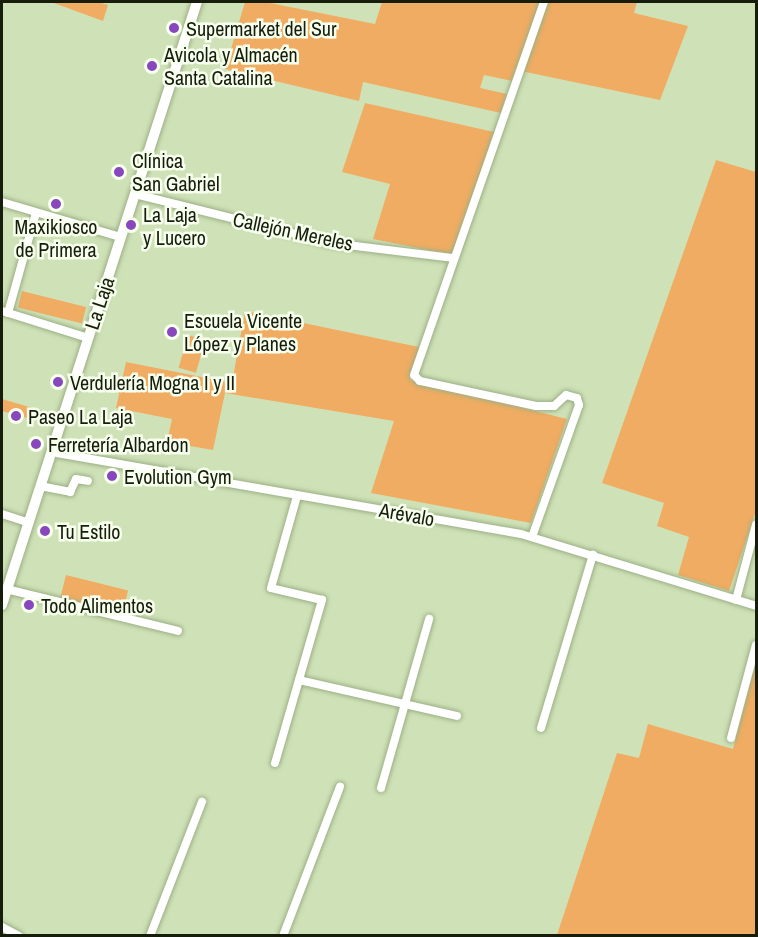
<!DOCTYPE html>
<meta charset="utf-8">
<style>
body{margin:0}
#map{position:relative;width:758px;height:937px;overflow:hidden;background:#cfe2b7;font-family:"Archivo Narrow",sans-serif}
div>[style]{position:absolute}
.green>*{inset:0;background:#f0ac62;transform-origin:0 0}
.roads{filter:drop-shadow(0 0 2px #9daf85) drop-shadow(0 0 2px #9daf85)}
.minor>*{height:8px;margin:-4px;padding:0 4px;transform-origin:4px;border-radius:4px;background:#fff}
.major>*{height:10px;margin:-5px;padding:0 5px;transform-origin:5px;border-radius:5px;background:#fff}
.dots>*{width:16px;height:16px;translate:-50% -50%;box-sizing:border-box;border:3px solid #f7ffed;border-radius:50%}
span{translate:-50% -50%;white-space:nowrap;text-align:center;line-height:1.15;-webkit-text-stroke:5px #f7ffed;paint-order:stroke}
.poi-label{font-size:20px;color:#171d0d}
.left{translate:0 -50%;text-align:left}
.street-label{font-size:20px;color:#171d0d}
.frame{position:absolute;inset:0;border:3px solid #171d0d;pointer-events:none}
</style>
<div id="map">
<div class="green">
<div style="clip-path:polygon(51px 2px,98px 2px,108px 5px,103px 21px)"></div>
<div style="clip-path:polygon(245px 2px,265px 2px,375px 24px,382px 2px,637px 2px,634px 13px,688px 26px,660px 100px,516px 70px,512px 81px,484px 75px,480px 88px,507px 94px,501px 113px,363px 82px,359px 101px,225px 69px)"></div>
<div style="clip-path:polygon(365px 103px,494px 132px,453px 255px,373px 239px,390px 184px,342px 172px)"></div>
<div style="clip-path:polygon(716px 160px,756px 172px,756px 511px,729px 591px,678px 575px,689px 537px,657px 526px,664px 503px,602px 483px)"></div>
<div style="left:22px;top:291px;width:66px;height:17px;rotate:14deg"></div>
<div style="clip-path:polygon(245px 311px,419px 347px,410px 380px,567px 419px,531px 523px,371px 493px,394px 421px,225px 393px,213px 450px,167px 442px,172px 419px,116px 408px,126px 362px,232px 383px)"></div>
<div style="left:188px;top:335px;width:18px;height:34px;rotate:16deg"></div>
<div style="clip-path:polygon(2px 399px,53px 414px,49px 424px,2px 411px)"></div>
<div style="left:66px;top:575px;width:64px;height:25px;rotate:14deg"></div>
<div style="clip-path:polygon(756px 661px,756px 935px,557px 935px,617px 753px,639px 758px,648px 724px,733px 749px)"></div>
</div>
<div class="roads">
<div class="minor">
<div style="left:135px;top:194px;width:202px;rotate:14deg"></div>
<div style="left:331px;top:243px;width:124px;rotate:7deg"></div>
<div style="left:2px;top:202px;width:123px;rotate:16.5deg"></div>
<div style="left:2px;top:311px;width:90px;rotate:17.4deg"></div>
<div style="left:8px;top:313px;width:104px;rotate:-74.4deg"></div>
<div style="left:51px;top:452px;width:477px;rotate:9.9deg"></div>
<div style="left:521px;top:534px;width:246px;rotate:17deg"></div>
<div style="left:40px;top:486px;width:31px;rotate:11deg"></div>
<div style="left:70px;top:492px;width:14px;rotate:-65deg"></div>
<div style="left:76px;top:479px;width:12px;rotate:9deg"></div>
<div style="left:2px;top:514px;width:26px;rotate:18deg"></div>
<div style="left:532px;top:537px;width:140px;rotate:-70.4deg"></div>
<div style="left:579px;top:405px;width:7px;rotate:-106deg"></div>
<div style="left:577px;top:398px;width:11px;rotate:-165deg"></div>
<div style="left:566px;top:395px;width:16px;rotate:137deg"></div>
<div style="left:554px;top:406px;width:18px;rotate:180deg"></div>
<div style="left:536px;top:406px;width:119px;rotate:-167.8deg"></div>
<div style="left:420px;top:381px;width:8px;rotate:-135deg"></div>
<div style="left:414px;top:375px;width:395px;rotate:-70.8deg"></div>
<div style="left:6px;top:589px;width:177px;rotate:13.7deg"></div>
<div style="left:736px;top:600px;width:78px;rotate:-75.1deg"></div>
<div style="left:299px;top:680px;width:162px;rotate:12.8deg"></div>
<div style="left:541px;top:728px;width:181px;rotate:-73.3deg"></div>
<div style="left:731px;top:738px;width:96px;rotate:-75deg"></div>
<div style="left:275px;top:763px;width:170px;rotate:-73.9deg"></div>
<div style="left:322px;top:600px;width:52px;rotate:-166.8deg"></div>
<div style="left:271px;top:588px;width:96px;rotate:-74.2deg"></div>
<div style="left:381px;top:788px;width:176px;rotate:-74.1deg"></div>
<div style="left:2px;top:927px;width:19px;rotate:28deg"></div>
<div style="left:150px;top:936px;width:144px;rotate:-68.8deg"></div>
<div style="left:283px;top:936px;width:160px;rotate:-69.1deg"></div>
</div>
<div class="major">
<div style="left:2px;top:605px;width:634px;rotate:-72.08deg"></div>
</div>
</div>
<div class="dots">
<div style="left:174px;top:28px;background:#8847bc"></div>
<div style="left:152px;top:66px;background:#8847bc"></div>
<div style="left:119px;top:172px;background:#8847bc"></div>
<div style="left:56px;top:204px;background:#8847bc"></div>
<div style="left:131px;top:225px;background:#8847bc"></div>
<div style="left:172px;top:332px;background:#8847bc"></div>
<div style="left:58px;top:382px;background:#8847bc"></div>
<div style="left:16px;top:416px;background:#8847bc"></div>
<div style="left:36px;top:444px;background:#8847bc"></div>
<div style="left:112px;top:476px;background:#8847bc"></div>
<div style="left:45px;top:531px;background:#8847bc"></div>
<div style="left:29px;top:605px;background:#8847bc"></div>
</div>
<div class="poi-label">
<span class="left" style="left:186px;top:28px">Supermarket del Sur</span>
<span class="left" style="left:164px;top:66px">Avicola y Almacén<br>Santa Catalina</span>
<span class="left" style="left:132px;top:172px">Clínica<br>San Gabriel</span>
<span class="left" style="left:143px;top:226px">La Laja<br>y Lucero</span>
<span style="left:56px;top:238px">Maxikiosco<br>de Primera</span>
<span class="left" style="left:184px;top:332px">Escuela Vicente<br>López y Planes</span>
<span class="left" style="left:70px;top:382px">Verdulería Mogna I y II</span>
<span class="left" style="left:28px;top:416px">Paseo La Laja</span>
<span class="left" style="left:48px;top:444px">Ferretería Albardon</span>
<span class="left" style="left:124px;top:476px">Evolution Gym</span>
<span class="left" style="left:57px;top:531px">Tu Estilo</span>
<span class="left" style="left:41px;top:605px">Todo Alimentos</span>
</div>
<div class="street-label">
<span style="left:293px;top:231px;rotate:12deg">Callejón Mereles</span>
<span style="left:99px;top:303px;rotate:-72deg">La Laja</span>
<span style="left:407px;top:514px;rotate:10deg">Arévalo</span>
</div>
<div class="frame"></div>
</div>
